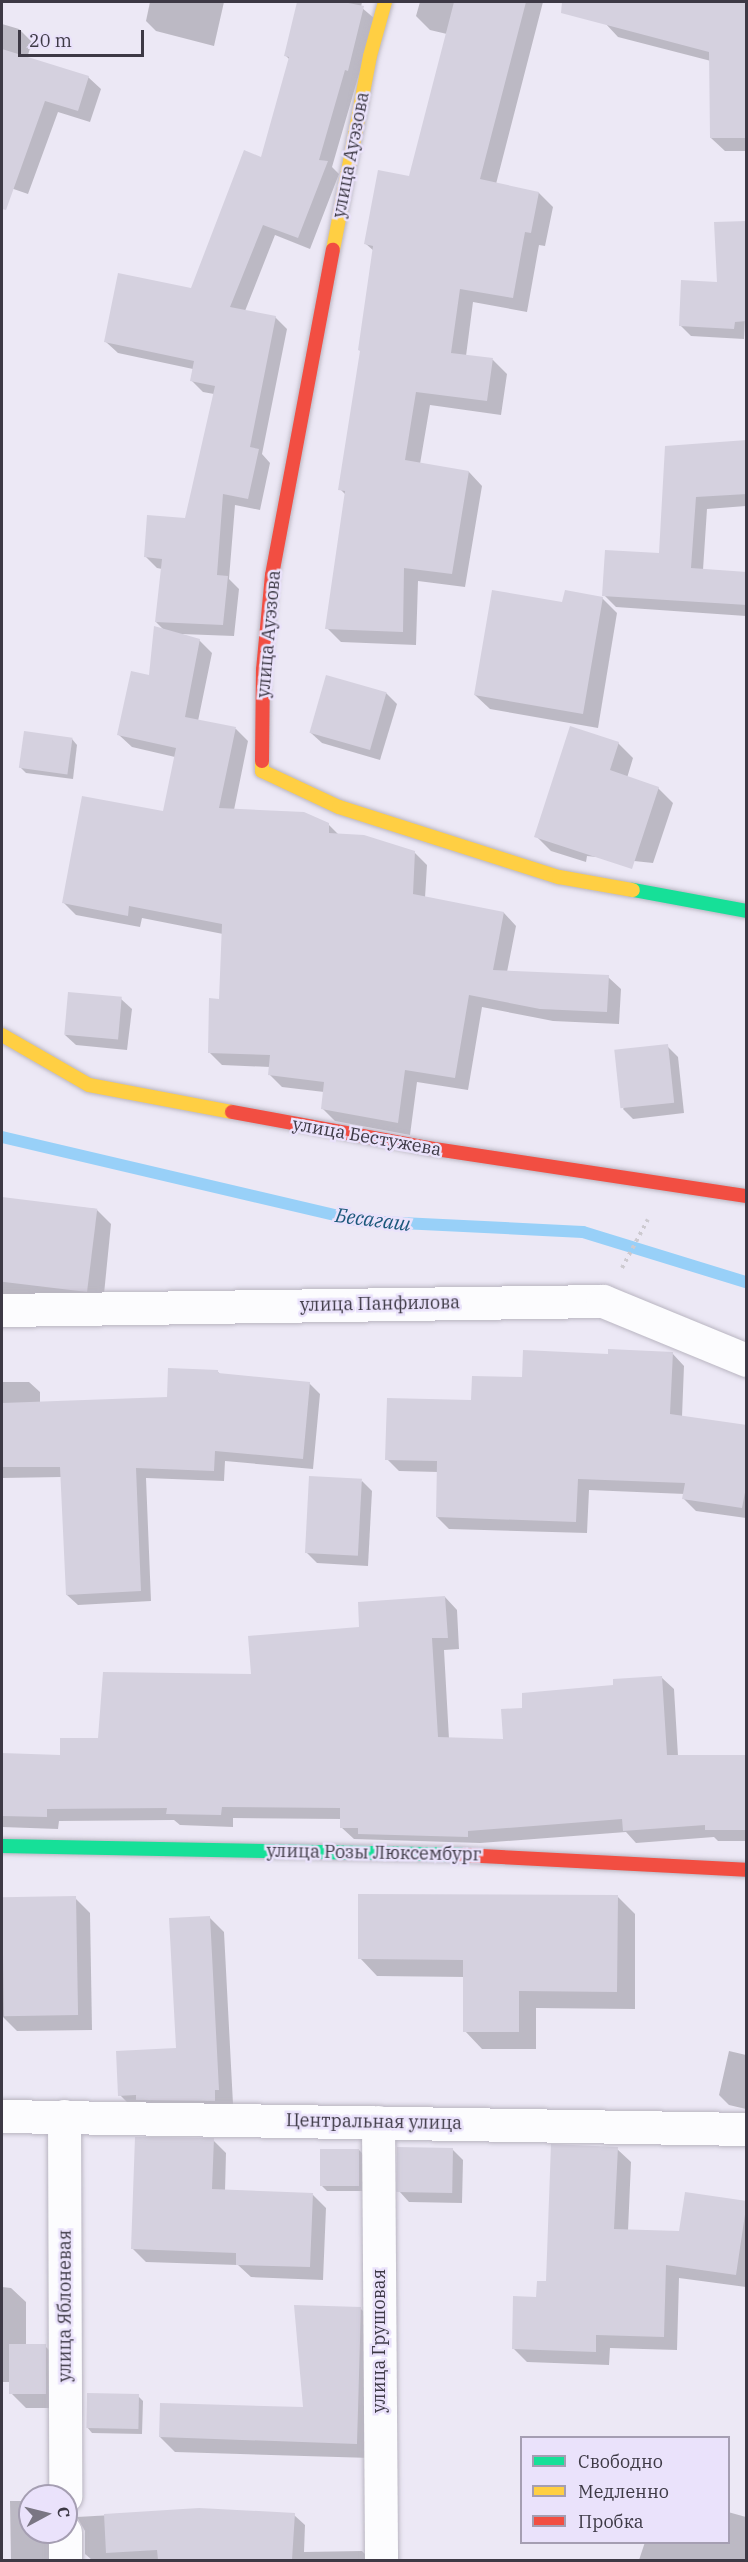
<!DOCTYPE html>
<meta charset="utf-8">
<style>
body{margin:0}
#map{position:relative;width:748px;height:2562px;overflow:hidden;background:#ece8f5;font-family:"IBM Plex Serif",serif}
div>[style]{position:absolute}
.shadow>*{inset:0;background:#0003}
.stream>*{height:12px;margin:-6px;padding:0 6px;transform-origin:6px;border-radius:6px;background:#98d0f8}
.building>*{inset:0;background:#d5d1df;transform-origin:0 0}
.path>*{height:4px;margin-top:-2px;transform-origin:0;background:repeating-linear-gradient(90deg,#cdcad0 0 3px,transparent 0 7.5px)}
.roads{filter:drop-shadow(0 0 2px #b9b5c1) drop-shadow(0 0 2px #b9b5c1)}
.street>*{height:33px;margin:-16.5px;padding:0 16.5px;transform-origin:16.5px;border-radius:16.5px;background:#fcfcfe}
.fast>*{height:14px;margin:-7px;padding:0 7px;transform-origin:7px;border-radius:7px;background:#16e098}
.slow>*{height:14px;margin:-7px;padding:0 7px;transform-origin:7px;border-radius:7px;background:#ffcf43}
.jam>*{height:14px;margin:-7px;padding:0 7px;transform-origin:7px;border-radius:7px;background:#f24e42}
span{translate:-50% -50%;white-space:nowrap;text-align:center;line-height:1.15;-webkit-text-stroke:5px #eae2fb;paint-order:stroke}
.street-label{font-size:18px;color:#3d3945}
.water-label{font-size:20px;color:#1a577a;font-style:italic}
.frame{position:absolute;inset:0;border:3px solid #3d3945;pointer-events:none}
.legend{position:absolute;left:520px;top:2436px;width:210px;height:108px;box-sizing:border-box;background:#eae2fb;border:2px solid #a59eb2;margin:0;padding:8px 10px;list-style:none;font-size:18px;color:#3d3945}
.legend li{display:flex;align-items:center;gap:12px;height:30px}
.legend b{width:30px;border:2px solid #a59eb2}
.north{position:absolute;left:18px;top:2484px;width:60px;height:60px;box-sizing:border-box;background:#eae2fb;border:2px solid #a59eb2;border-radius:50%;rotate:83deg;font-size:16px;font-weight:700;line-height:24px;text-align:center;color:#3d3945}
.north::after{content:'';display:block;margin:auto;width:21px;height:27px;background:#7a7683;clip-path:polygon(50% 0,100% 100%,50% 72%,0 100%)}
.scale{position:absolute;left:18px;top:30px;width:126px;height:27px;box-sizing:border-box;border:3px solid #3d3945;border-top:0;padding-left:8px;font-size:18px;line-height:21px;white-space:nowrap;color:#3d3945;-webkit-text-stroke:4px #eae2fb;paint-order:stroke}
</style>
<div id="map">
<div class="shadow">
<div style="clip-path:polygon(150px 2px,224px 2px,214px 46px,156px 31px,146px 21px)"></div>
<div style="clip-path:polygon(299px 2px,362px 2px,361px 7px,375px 19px,332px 167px,339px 174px,310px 249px,275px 235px,245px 311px,275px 317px,287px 329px,262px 454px,270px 463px,260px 510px,235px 505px,229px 579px,239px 589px,234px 636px,181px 634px,199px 640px,212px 653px,198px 721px,236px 729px,248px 741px,234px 810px,328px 824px,339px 835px,414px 852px,427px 865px,425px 898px,504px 913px,516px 926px,507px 972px,608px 977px,621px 989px,619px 1024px,553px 1021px,482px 1007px,468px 1090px,417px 1082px,410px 1135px,335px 1121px,322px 1108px,324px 1092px,282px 1087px,269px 1074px,270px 1067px,222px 1065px,209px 1052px,220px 1000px,223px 934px,142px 918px,140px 927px,76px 915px,63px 902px,164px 813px,175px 757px,132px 747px,119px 735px,150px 677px,165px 631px,156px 622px,162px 569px,157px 568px,146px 557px,186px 519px,214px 394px,203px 392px,191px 380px,193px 369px,118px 353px,106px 342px,192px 289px,262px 159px,290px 60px,286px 56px)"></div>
<div style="clip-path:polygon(420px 2px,543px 2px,496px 184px,539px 193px,553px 207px,545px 246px,539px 245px,527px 312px,473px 302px,466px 356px,493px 360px,507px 374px,501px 415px,430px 405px,420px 464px,469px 472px,482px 486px,465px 587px,418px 581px,416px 645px,341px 642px,327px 628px,346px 495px,340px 489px,362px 352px,374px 251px,366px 244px,410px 178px,447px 34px,430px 30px,416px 16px)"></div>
<div style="clip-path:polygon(610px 2px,746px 2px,746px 151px,725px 151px,711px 138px,711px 61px,618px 37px,605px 23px)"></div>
<div style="clip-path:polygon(2px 24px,19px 29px,32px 42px,27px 58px,88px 77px,101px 89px,90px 122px,58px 112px,28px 194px,2px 185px)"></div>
<div style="clip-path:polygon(728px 284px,746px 295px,744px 339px,691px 336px,680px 325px)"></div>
<div style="clip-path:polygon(746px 442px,746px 506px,707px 509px,703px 570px,746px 573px,746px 616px,616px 607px,604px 595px,660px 555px,667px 448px)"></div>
<div style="clip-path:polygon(602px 598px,617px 613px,598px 728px,490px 709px,475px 695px,564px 604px)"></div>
<div style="clip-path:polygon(386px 693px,397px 704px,380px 760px,322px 743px,311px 733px)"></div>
<div style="clip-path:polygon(72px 739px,77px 745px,73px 779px,26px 773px,21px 768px)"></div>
<div style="clip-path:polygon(618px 743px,633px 758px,627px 778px,658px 788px,673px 803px,653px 863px,587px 856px,586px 862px,551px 851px,536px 836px)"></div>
<div style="clip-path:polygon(121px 999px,132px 1009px,127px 1050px,76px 1045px,65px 1035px)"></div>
<div style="clip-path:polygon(667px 1046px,678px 1057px,684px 1113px,633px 1119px,623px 1109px)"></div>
<div style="clip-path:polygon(2px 1199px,96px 1209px,111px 1224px,103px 1304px,2px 1294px)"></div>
<div style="clip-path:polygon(672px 1353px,684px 1366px,682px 1417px,746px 1427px,746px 1518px,696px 1511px,684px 1499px,685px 1494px,589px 1490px,587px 1533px,449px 1529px,437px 1517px,438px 1472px,399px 1471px,387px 1459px,472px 1402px,524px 1378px,609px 1356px)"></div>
<div style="clip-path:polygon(217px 1371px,221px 1375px,309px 1383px,320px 1394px,313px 1469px,225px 1461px,224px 1481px,146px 1478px,151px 1601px,78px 1605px,67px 1595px,62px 1477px,2px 1478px,2px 1382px,29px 1382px,40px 1392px,40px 1403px,168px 1399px)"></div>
<div style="clip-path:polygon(362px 1481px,372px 1491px,368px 1566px,317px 1563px,306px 1552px)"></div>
<div style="clip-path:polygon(445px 1597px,457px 1610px,459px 1649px,444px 1650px,449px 1739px,505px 1740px,524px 1709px,661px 1677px,674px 1689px,678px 1756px,746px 1757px,746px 1841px,718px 1841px,714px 1837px,636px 1843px,626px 1832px,480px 1843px,354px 1839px,341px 1827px,342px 1819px,233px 1818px,233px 1827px,180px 1825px,174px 1820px,59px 1821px,58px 1829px,2px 1827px,2px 1754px,61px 1757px,361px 1629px)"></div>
<div style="clip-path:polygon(618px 1897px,635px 1914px,635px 2009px,536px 2008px,536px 2049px,482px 2049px,465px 2031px,465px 1977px,377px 1976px,360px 1958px)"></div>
<div style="clip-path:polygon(2px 1898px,75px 1898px,90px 1913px,92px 2030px,17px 2031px,2px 2016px)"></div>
<div style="clip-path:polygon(209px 1917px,224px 1932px,233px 2104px,135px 2110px,120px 2095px,177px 2049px)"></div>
<div style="clip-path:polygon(729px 2051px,746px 2055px,746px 2053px,746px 2109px,729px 2105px,719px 2095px)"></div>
<div style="clip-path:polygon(213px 2140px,226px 2153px,225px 2191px,313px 2195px,326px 2208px,323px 2280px,251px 2277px,238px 2265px,146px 2262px,132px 2248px)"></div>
<div style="clip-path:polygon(452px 2149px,463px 2160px,462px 2203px,409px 2202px,399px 2191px)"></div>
<div style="clip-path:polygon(617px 2149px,631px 2162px,628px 2231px,680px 2233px,746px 2202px,746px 2287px,679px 2278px,677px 2350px,610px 2348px,609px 2365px,527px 2362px,513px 2348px)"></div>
<div style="clip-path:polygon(359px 2150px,364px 2155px,364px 2191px,327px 2191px,322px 2186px)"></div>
<div style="clip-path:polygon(2px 2287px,11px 2288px,26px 2302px,26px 2346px,45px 2346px,60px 2361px,60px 2408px,26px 2408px,11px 2393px,11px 2382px,2px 2382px)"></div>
<div style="clip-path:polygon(360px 2308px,375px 2323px,371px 2458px,175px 2452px,160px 2437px,305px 2409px)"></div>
<div style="clip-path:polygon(138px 2396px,143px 2401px,142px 2434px,92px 2433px,87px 2427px)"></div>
<div style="clip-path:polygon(10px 2501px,30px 2501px,30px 2532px,63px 2532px,58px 2560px,11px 2560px)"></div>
<div style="clip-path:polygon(199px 2510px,294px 2515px,305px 2525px,304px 2552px,362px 2551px,371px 2560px,92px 2560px,85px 2554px,85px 2531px,77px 2517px)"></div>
<div style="clip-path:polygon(728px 2512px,746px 2517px,746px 2560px,639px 2560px,645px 2542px,728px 2542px)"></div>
</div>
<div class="stream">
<div style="left:2px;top:1137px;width:368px;rotate:13.2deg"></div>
<div style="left:360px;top:1221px;width:223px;rotate:2.8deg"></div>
<div style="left:583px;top:1232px;width:170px;rotate:17.1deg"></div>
</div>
<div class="building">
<div style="clip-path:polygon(297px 2px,343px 2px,364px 6px,348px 71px,345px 70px,319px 160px,328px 161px,298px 238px,263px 225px,230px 307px,276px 316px,250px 447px,259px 449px,248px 499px,223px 494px,217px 575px,228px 576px,223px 625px,155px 622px,162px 559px,144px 557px,147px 515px,185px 518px,215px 386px,190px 381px,194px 361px,104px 342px,118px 273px,191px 288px,244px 150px,261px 157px,289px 57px,284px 56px)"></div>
<div style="clip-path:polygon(454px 2px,526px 2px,480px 179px,539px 192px,531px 233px,525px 232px,513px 298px,460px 289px,451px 353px,493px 358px,487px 401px,416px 392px,405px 460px,469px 471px,452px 574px,404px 568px,403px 632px,325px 629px,345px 491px,338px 490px,360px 351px,358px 350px,373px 246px,364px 244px,378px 170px,409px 176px)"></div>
<div style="clip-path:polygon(562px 2px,747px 2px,747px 138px,710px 138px,709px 52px,561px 13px)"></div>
<div style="clip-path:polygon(2px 49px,89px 76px,78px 111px,45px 101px,6px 210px,2px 209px)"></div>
<div style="clip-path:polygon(747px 221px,747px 321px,735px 322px,734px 329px,679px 326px,681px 280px,717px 282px,714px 222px)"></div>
<div style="clip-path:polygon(747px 440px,747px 494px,696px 497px,691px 568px,747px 572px,747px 605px,602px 596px,605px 550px,659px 553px,665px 446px)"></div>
<div style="clip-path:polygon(492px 590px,562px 602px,565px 590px,603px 597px,583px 714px,474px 695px)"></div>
<div style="clip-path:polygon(154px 626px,200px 639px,185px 717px,236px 727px,219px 808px,304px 812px,329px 823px,329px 833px,364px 835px,415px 851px,413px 894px,504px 912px,493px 970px,609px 975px,607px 1012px,540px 1009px,469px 995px,455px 1078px,405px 1070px,398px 1123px,321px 1109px,324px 1082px,268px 1075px,270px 1055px,208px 1053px,209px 998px,219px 999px,222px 924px,129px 906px,128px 916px,62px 903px,82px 796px,163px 811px,176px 748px,117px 735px,131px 671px,149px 675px)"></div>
<div style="left:326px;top:675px;width:63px;height:60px;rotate:16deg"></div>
<div style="clip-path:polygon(570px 726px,619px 742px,610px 770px,659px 787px,632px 869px,534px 837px)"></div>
<div style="left:24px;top:731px;width:49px;height:37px;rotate:8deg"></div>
<div style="left:68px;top:992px;width:54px;height:43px;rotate:5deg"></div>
<div style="left:668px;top:1044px;width:59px;height:54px;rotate:84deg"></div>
<div style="left:2px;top:1197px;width:96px;height:84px;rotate:7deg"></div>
<div style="clip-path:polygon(608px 1349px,673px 1352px,670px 1414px,747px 1425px,747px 1482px,742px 1508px,682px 1499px,685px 1483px,578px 1479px,576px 1522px,436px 1517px,437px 1461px,385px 1460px,387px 1398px,471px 1400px,472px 1376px,522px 1377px,523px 1350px,608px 1354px)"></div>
<div style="clip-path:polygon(168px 1368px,218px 1370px,218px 1373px,310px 1382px,303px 1459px,215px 1451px,214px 1471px,136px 1468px,141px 1591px,66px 1595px,60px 1467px,2px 1467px,2px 1403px,167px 1397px)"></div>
<div style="left:309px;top:1476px;width:53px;height:77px;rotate:3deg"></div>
<div style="clip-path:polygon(445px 1596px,448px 1638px,432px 1638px,438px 1737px,503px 1739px,501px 1709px,522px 1708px,522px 1693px,613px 1685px,613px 1679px,662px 1676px,667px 1755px,747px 1755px,747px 1830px,705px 1830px,705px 1825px,623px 1831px,622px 1819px,468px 1831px,468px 1837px,358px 1834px,358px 1828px,340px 1828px,340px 1808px,222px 1807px,221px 1815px,166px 1814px,167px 1808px,47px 1809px,47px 1817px,2px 1816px,2px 1753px,60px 1755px,60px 1738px,98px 1738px,103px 1672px,251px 1674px,248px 1636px,359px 1627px,358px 1602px)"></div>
<div style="clip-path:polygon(358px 1894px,618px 1895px,617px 1992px,519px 1991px,519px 2032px,463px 2032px,463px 1960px,358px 1959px)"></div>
<div style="left:76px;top:1896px;width:119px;height:74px;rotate:89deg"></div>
<div style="clip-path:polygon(210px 1916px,219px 2090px,215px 2090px,215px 2101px,136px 2100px,136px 2095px,118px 2096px,116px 2051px,176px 2048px,169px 1918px)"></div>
<div style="clip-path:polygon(135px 2137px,214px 2138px,212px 2189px,313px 2193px,310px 2267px,236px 2265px,236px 2253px,131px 2249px)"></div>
<div style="clip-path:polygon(551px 2144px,618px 2147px,614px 2229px,679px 2231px,685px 2192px,747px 2201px,736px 2275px,666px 2265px,664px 2337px,596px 2335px,596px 2352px,512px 2349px,513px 2296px,536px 2297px,537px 2281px,546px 2281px)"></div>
<div style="left:397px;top:2147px;width:56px;height:45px;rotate:1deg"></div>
<div style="left:320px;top:2149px;width:39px;height:37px"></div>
<div style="clip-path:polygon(294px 2305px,361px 2307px,357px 2444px,159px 2437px,160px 2403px,303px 2407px)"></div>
<div style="left:9px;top:2344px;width:37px;height:50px"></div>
<div style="left:87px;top:2393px;width:52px;height:35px;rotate:1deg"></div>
<div style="clip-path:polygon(199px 2508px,295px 2513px,292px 2560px,158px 2560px,157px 2550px,106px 2553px,104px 2514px)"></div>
</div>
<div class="path">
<div style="left:622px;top:1268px;width:55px;rotate:-62deg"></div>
</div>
<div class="roads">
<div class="street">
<div style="left:2px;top:1310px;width:601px;rotate:-0.86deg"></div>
<div style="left:603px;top:1301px;width:155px;rotate:22.4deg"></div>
<div style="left:2px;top:2116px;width:744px;rotate:1deg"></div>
<div style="left:64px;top:2116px;width:380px;rotate:89.8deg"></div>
<div style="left:378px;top:2122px;width:438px;rotate:89.6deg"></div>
<div style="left:65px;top:2532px;width:28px;rotate:90deg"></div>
</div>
<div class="fast">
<div style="left:633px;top:890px;width:115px;rotate:10.5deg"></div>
<div style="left:2px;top:1846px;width:460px;rotate:1.1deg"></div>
</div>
<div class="slow">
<div style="left:333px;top:250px;width:197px;rotate:-79.2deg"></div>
<div style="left:370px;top:56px;width:56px;rotate:-74.5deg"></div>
<div style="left:262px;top:761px;width:10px;rotate:90deg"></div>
<div style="left:262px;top:771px;width:85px;rotate:25.1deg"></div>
<div style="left:339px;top:807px;width:231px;rotate:17.7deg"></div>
<div style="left:559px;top:877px;width:75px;rotate:10deg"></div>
<div style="left:2px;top:1035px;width:100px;rotate:29.9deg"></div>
<div style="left:89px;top:1085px;width:146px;rotate:10.7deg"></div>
</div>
<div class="jam">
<div style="left:262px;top:761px;width:91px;rotate:-89.4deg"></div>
<div style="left:263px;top:670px;width:95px;rotate:-84.6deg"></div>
<div style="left:272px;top:575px;width:331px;rotate:-79.4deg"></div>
<div style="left:232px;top:1112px;width:199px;rotate:10.4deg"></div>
<div style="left:428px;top:1148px;width:322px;rotate:8.6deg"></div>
<div style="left:462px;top:1855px;width:284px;rotate:3deg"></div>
</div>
</div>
<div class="street-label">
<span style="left:351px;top:155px;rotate:-79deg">улица Ауэзова</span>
<span style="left:269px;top:634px;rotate:-85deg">улица Ауэзова</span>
<span style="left:367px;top:1137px;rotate:10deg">улица Бестужева</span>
<span style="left:380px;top:1304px;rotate:-1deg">улица Панфилова</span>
<span style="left:374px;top:1853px;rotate:1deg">улица Розы Люксембург</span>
<span style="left:374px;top:2122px;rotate:1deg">Центральная улица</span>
<span style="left:65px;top:2306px;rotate:-90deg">улица Яблоневая</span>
<span style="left:379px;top:2341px;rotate:-90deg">улица Грушовая</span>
</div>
<div class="water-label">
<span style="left:373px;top:1219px;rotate:7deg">Бесагаш</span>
</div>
<div class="frame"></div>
<ul class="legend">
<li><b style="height:8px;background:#16e098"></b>Свободно</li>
<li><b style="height:8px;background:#ffcf43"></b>Медленно</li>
<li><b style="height:8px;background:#f24e42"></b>Пробка</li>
</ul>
<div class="north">С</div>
<div class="scale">20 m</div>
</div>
